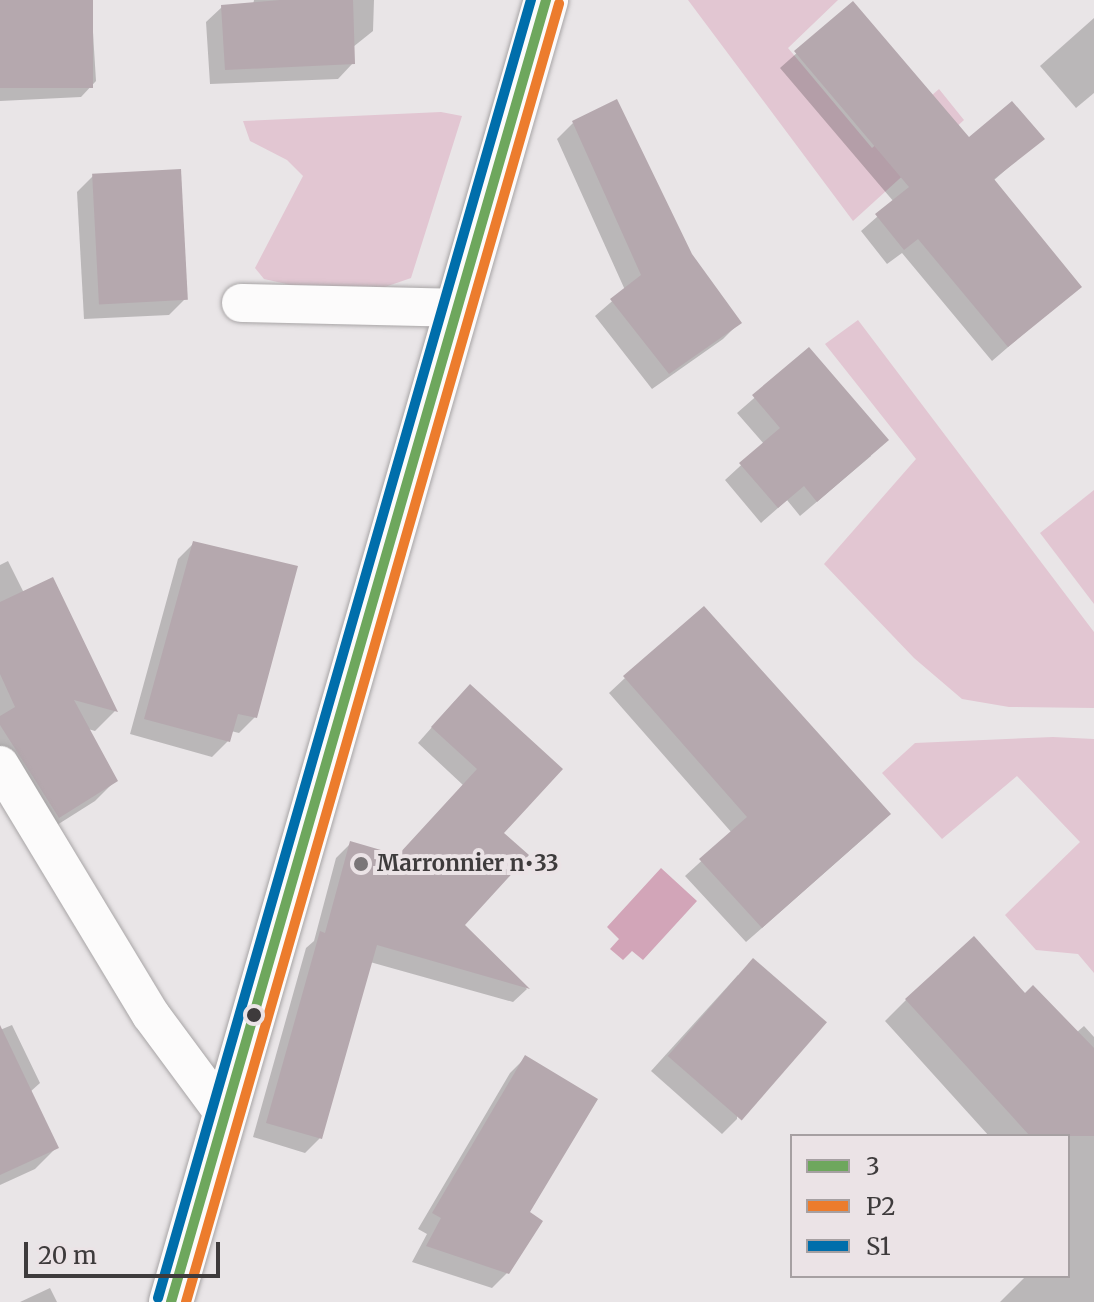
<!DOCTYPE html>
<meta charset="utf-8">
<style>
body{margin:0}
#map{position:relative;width:1094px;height:1302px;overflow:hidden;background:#e9e5e7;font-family:Merriweather,serif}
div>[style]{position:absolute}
.green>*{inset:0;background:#e2c6d2}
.water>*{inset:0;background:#d2a5b8}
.shadow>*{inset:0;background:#0003}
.building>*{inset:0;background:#b5a8ae;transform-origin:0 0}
.roads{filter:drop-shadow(0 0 2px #a8a5a6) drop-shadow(0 0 2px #a8a5a6)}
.service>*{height:38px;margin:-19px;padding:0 19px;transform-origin:19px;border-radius:19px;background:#fcfbfb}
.minor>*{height:44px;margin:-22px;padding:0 22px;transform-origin:22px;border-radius:22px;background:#fcfbfb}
.bus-1>*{height:10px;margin:-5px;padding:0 5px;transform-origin:5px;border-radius:5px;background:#6ea75d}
.bus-2>*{height:10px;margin:-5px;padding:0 5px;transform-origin:5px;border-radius:5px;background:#ec7c2d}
.bus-3>*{height:10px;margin:-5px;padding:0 5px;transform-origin:5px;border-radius:5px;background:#006eab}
.dots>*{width:22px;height:22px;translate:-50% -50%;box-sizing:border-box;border:4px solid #ebe3e6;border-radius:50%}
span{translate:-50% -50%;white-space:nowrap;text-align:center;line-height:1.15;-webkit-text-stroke:8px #ebe3e6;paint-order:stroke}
.poi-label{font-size:22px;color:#3e3b3c;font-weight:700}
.left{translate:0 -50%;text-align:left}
.legend{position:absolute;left:790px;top:1134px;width:280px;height:144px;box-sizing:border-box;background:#ebe3e6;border:2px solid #a6a0a2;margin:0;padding:10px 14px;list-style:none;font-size:24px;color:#3e3b3c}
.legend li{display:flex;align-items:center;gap:16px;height:40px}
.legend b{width:40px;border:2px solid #a6a0a2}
.scale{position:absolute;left:24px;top:1242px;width:196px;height:36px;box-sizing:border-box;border:4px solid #3e3b3c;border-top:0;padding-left:10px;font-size:24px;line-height:28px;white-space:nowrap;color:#3e3b3c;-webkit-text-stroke:6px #ebe3e6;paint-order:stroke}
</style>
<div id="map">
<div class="green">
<div style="clip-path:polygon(688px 0,838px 0,788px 48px,872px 148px,939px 89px,964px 120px,853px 221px)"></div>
<div style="clip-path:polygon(441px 112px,462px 116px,411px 278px,385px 287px,291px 285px,264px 279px,255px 268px,303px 176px,287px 160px,250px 141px,243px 121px)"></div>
<div style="clip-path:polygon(858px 320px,1094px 632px,1094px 708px,1009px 707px,962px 699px,914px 658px,824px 564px,916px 459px,825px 344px)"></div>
<div style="clip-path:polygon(1094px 490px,1094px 604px,1040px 533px)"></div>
<div style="clip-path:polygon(1053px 737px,1094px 739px,1094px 973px,1078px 954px,1036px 950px,1005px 915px,1080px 842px,1017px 776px,942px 839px,882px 773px,915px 743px)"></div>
</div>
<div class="water">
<div style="clip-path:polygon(661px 868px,697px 901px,643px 960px,632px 951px,623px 960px,610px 949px,619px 939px,607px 927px)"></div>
</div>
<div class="shadow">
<div style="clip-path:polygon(0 0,91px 0,96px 81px,81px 97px,0 101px)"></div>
<div style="clip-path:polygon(254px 0,374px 0,373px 31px,353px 47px,353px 63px,338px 79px,210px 84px,206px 22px,222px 7px,253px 5px)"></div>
<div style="clip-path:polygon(853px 3px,969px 139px,1042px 138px,993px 181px,1079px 286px,992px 361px,902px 253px,887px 264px,861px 231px,894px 202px,780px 68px)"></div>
<div style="clip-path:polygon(1094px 18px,1094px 93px,1076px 108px,1040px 66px)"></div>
<div style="clip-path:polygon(573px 123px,690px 255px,739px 323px,723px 339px,652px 389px,595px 316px,625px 290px,557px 139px)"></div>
<div style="clip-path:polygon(93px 176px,185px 299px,169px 315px,84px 319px,77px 192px)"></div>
<div style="clip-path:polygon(809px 350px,871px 456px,800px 516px,787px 500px,761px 523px,725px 480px,764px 444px,737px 413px)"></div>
<div style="clip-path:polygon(194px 543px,255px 717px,239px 733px,231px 731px,228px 741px,212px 757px,130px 734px,178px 559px)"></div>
<div style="clip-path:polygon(8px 561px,24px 593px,115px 711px,95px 731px,88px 729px,116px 780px,95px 801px,38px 837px,0 778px,0 565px)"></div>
<div style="clip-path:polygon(625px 678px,873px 830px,746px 942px,685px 876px,732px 833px,609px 693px)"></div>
<div style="clip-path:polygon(455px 701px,501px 833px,463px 925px,527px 989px,513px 1002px,370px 962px,320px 1138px,305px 1153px,253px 1137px,306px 948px,314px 941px,336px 858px,351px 843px,398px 857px,463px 785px,418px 743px)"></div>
<div style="clip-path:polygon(738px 975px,737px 1119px,722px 1134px,651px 1071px)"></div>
<div style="clip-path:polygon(1025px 996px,1076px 1033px,1084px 1026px,1094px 1037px,1094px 1302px,1000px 1302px,1026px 1276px,1068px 1276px,1068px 1136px,989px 1136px,885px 1021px,906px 1000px)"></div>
<div style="clip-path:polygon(12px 1025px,40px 1083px,30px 1092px,57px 1147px,35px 1169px,0 1185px,0 1030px)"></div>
<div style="clip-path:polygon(525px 1058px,527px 1213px,508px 1272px,492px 1288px,412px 1262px,427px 1234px,418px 1229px,510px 1073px)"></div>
<div style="clip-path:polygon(50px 1288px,57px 1302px,20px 1302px)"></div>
</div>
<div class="building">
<div style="left:0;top:0;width:93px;height:88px"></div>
<div style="clip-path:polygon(280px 0,353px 0,355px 64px,225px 70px,221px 5px)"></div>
<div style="clip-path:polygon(853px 1px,969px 137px,1012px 101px,1045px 139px,994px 179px,1082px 287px,1008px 347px,918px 239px,904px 250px,875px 214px,909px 187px,794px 51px)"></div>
<div style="clip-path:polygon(617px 99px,692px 254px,742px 323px,669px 374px,610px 299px,641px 275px,572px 121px)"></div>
<div style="left:181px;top:169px;width:131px;height:89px;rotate:87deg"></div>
<div style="clip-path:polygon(809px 347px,889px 440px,817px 502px,804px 486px,778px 508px,739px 463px,780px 428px,752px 395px)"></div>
<div style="clip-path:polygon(193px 541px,298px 566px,257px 718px,238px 714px,230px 742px,144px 719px)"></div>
<div style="clip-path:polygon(53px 577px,118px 712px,74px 700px,118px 781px,59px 818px,0 725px,0 716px,15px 707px,0 674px,0 602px)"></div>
<div style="clip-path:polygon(704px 606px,891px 814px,762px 928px,699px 859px,747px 817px,623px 676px)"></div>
<div style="clip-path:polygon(470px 684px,563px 769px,504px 833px,529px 855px,465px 925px,530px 989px,377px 945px,322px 1139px,266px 1123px,320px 931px,325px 933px,350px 841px,398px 855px,477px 769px,431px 727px)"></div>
<div style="clip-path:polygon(974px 936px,1025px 993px,1033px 985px,1094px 1048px,1094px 1136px,1030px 1136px,905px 999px)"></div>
<div style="left:753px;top:958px;width:98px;height:130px;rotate:41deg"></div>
<div style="clip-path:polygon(0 1025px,59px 1148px,0 1175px)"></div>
<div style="clip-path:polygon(525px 1055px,598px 1099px,530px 1212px,543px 1221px,509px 1274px,426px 1246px,441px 1218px,432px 1213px)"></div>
</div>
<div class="roads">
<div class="service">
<div style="left:241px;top:303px;width:216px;rotate:1.3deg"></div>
<div style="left:0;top:765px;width:292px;rotate:58.9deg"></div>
<div style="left:151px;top:1015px;width:124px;rotate:53.5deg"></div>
</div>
<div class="minor">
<div style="left:171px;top:1302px;width:1355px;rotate:-73.93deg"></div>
</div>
</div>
<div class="bus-1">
<div style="left:171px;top:1302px;width:1355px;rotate:-73.93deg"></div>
</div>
<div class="bus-2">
<div style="left:186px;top:1302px;width:1351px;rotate:-73.97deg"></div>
</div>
<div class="bus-3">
<div style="left:158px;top:1298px;width:1351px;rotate:-73.97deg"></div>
</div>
<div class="dots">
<div style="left:361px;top:864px;background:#7a7678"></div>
<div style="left:254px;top:1015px;background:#3e3b3c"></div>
</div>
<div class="poi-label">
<span class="left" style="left:377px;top:864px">Marronnier n•33</span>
</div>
<ul class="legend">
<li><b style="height:10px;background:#6ea75d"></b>3</li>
<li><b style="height:10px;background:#ec7c2d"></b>P2</li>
<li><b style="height:10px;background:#006eab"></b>S1</li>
</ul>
<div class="scale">20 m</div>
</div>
